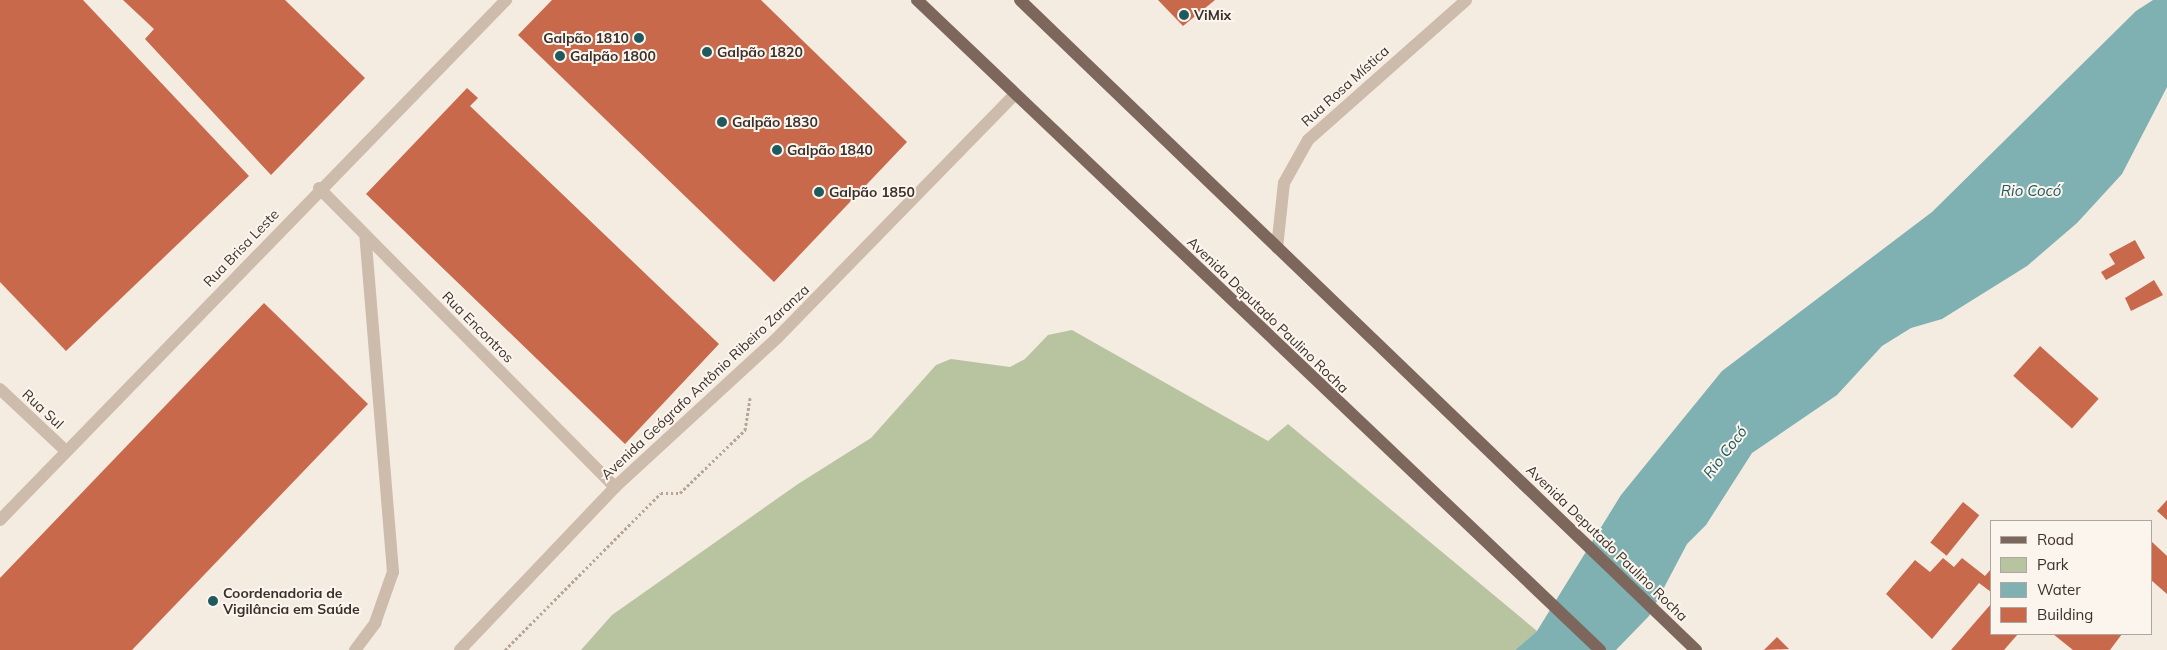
<!DOCTYPE html>
<meta charset="utf-8">
<style>
body{margin:0}
#map{position:relative;width:2167px;height:650px;overflow:hidden;background:#f4ebe1;font-family:Mulish,sans-serif}
div>[style]{position:absolute}
.green>*{inset:0;background:#b8c4a0}
.water>*{inset:0;background:#7fb0b2}
.building>*{inset:0;background:#c8694b;transform-origin:0 0}
.path>*{height:3px;margin-top:-1.5px;transform-origin:0;background:repeating-linear-gradient(90deg,#b9a596 0 2.5px,transparent 0 5px)}
.service>*{height:12px;margin:-6px;padding:0 6px;transform-origin:6px;border-radius:6px;background:#cdbbac}
.minor>*{height:12px;margin:-6px;padding:0 6px;transform-origin:6px;border-radius:6px;background:#cdbbac}
.tertiary>*{height:12px;margin:-6px;padding:0 6px;transform-origin:6px;border-radius:6px;background:#cdbbac}
.primary>*{height:12px;margin:-6px;padding:0 6px;transform-origin:6px;border-radius:6px;background:#7d675c}
.dots>*{width:14px;height:14px;translate:-50% -50%;box-sizing:border-box;border:2px solid #fbf5ee;border-radius:50%}
span{translate:-50% -50%;white-space:nowrap;text-align:center;line-height:1.15;-webkit-text-stroke:4px #fbf5ee;paint-order:stroke}
.poi-label{font-size:14px;color:#3b302b;font-weight:700}
.left{translate:0 -50%;text-align:left}
.right{translate:-100% -50%;text-align:right}
.street-label{font-size:14px;color:#3b302b}
.water-label{font-size:15px;color:#1f5a5e;font-style:italic}
.legend{position:absolute;left:1990px;top:520px;width:162px;height:115px;box-sizing:border-box;background:#fbf5ee;border:1px solid #aea6a0;margin:0;padding:6px 9px;list-style:none;font-size:15px;color:#3b302b}
.legend li{display:flex;align-items:center;gap:10px;height:25px}
.legend b{width:25px;border:1px solid #aea6a0}
</style>
<div id="map">
<div class="green">
<div style="clip-path:polygon(1072px 330px,1268px 441px,1288px 424px,1537px 631px,1515px 650px,581px 650px,612px 615px,798px 484px,871px 438px,936px 365px,951px 359px,1010px 367px,1025px 359px,1048px 335px)"></div>
</div>
<div class="water">
<div style="clip-path:polygon(2153px 0,2167px 0,2167px 87px,2122px 174px,2077px 223px,2027px 266px,1942px 319px,1911px 328px,1882px 346px,1837px 395px,1752px 453px,1706px 525px,1687px 544px,1649px 616px,1616px 650px,1515px 650px,1537px 631px,1621px 495px,1722px 371px,1932px 212px,2136px 11px)"></div>
</div>
<div class="building">
<div style="clip-path:polygon(0 0,83px 0,249px 176px,66px 351px,0 282px)"></div>
<div style="clip-path:polygon(123px 0,285px 0,365px 78px,271px 175px,145px 39px,154px 29px)"></div>
<div style="clip-path:polygon(552px 0,761px 0,907px 142px,774px 282px,518px 35px)"></div>
<div style="clip-path:polygon(1158px 0,1215px 0,1183px 26px)"></div>
<div style="clip-path:polygon(467px 88px,478px 98px,470px 106px,719px 344px,625px 444px,366px 194px)"></div>
<div style="clip-path:polygon(2135px 240px,2145px 258px,2106px 280px,2101px 272px,2115px 264px,2109px 254px)"></div>
<div style="clip-path:polygon(2154px 280px,2163px 295px,2131px 311px,2125px 298px)"></div>
<div style="clip-path:polygon(264px 303px,368px 404px,132px 650px,0 650px,0 578px)"></div>
<div style="left:2040px;top:346px;width:79px;height:40px;rotate:42deg"></div>
<div style="clip-path:polygon(2167px 500px,2167px 520px,2157px 511px)"></div>
<div style="left:1963px;top:502px;width:21px;height:52px;rotate:39deg"></div>
<div style="clip-path:polygon(2151px 541px,2167px 556px,2167px 594px,2151px 580px)"></div>
<div style="clip-path:polygon(1943px 558px,1954px 567px,1962px 558px,1985px 576px,1991px 569px,1991px 592px,1979px 583px,1932px 639px,1886px 594px,1915px 560px,1930px 572px)"></div>
<div style="clip-path:polygon(1991px 604px,1991px 634px,2018px 634px,2004px 650px,1951px 650px)"></div>
<div style="clip-path:polygon(2053px 634px,2122px 634px,2110px 650px,2073px 650px)"></div>
<div style="clip-path:polygon(1777px 637px,1789px 649px,1764px 650px)"></div>
</div>
<div class="path">
<div style="left:505px;top:650px;width:221px;rotate:-45.2deg"></div>
<div style="left:661px;top:493px;width:19px"></div>
<div style="left:680px;top:493px;width:91px;rotate:-44.1deg"></div>
<div style="left:745px;top:430px;width:33px;rotate:-81deg"></div>
</div>
<div class="service">
<div style="left:355px;top:650px;width:34px;rotate:-53deg"></div>
<div style="left:375px;top:623px;width:54px;rotate:-70.6deg"></div>
<div style="left:393px;top:572px;width:338px;rotate:-94.7deg"></div>
</div>
<div class="minor">
<div style="left:319px;top:188px;width:421px;rotate:45.3deg"></div>
<div style="left:1277px;top:248px;width:65px;rotate:-83.9deg"></div>
<div style="left:1284px;top:183px;width:49px;rotate:-60.8deg"></div>
<div style="left:1308px;top:140px;width:211px;rotate:-41.5deg"></div>
<div style="left:0;top:389px;width:91px;rotate:43.2deg"></div>
<div style="left:0;top:520px;width:726px;rotate:-45.78deg"></div>
</div>
<div class="tertiary">
<div style="left:460px;top:650px;width:225px;rotate:-46.4deg"></div>
<div style="left:615px;top:487px;width:222px;rotate:-42.6deg"></div>
<div style="left:778px;top:337px;width:339px;rotate:-45.7deg"></div>
</div>
<div class="primary">
<div style="left:917px;top:0;width:943px;rotate:43.58deg"></div>
<div style="left:1020px;top:0;width:938px;rotate:43.88deg"></div>
</div>
<div class="dots">
<div style="left:1184px;top:15px;background:#1f5a5e"></div>
<div style="left:639px;top:38px;background:#1f5a5e"></div>
<div style="left:707px;top:52px;background:#1f5a5e"></div>
<div style="left:560px;top:56px;background:#1f5a5e"></div>
<div style="left:722px;top:122px;background:#1f5a5e"></div>
<div style="left:777px;top:150px;background:#1f5a5e"></div>
<div style="left:819px;top:192px;background:#1f5a5e"></div>
<div style="left:213px;top:601px;background:#1f5a5e"></div>
</div>
<div class="poi-label">
<span class="left" style="left:1194px;top:15px">ViMix</span>
<span class="right" style="left:629px;top:38px">Galpão 1810</span>
<span class="left" style="left:717px;top:52px">Galpão 1820</span>
<span class="left" style="left:570px;top:56px">Galpão 1800</span>
<span class="left" style="left:732px;top:122px">Galpão 1830</span>
<span class="left" style="left:787px;top:150px">Galpão 1840</span>
<span class="left" style="left:829px;top:192px">Galpão 1850</span>
<span class="left" style="left:223px;top:601px">Coordenadoria de<br>Vigilância em Saúde</span>
</div>
<div class="street-label">
<span style="left:1345px;top:86px;rotate:-42deg">Rua Rosa Mística</span>
<span style="left:241px;top:248px;rotate:-46deg">Rua Brisa Leste</span>
<span style="left:1268px;top:315px;rotate:44deg">Avenida Deputado Paulino Rocha</span>
<span style="left:478px;top:327px;rotate:45deg">Rua Encontros</span>
<span style="left:705px;top:382px;rotate:-43deg">Avenida Geógrafo Antônio Ribeiro Zaranza</span>
<span style="left:43px;top:409px;rotate:43deg">Rua Sul</span>
<span style="left:1607px;top:543px;rotate:44deg">Avenida Deputado Paulino Rocha</span>
</div>
<div class="water-label">
<span style="left:2031px;top:191px">Rio Cocó</span>
<span style="left:1725px;top:452px;rotate:-52deg">Rio Cocó</span>
</div>
<ul class="legend">
<li><b style="height:6px;background:#7d675c"></b>Road</li>
<li><b style="height:14px;background:#b8c4a0"></b>Park</li>
<li><b style="height:14px;background:#7fb0b2"></b>Water</li>
<li><b style="height:14px;background:#c8694b"></b>Building</li>
</ul>
</div>
